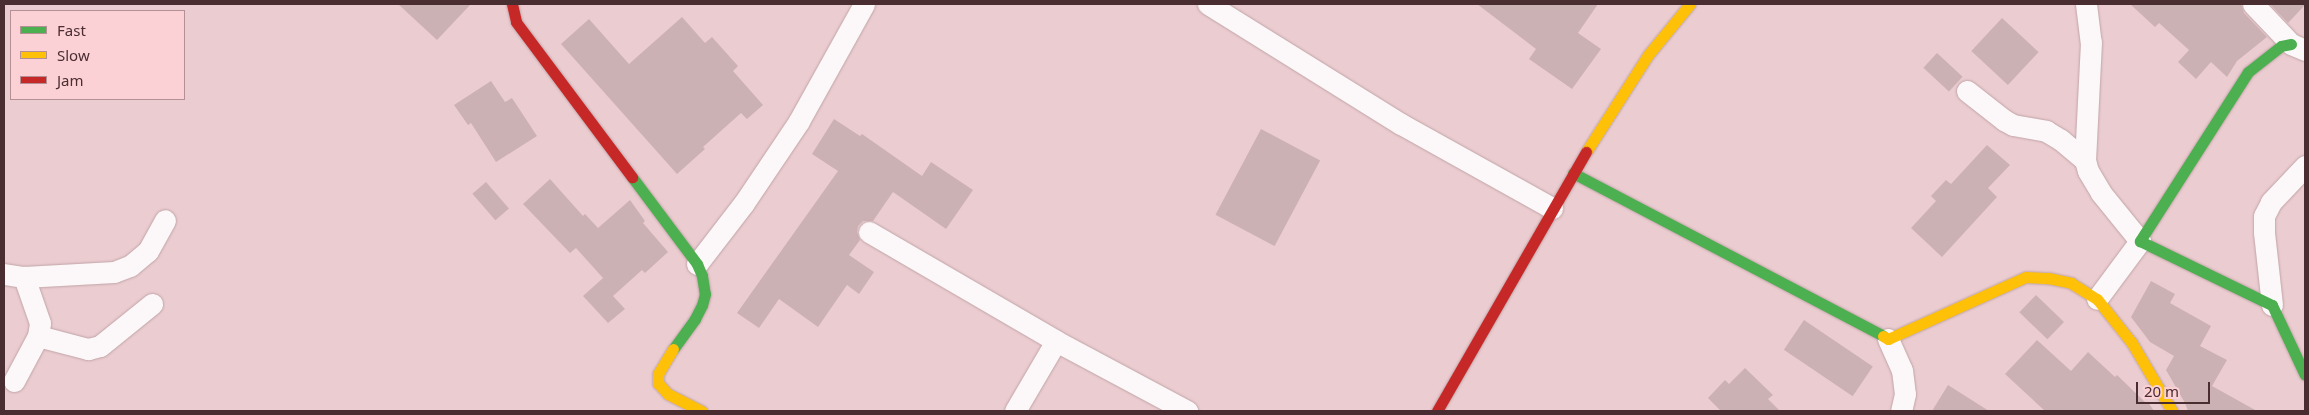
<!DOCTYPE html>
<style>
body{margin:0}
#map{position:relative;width:2309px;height:415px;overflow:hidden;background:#ebccd0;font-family:"Noto Sans",sans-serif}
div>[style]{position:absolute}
.building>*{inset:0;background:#ccb1b4;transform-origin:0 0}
.roads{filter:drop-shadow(0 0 1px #c0a5a8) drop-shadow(0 0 1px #c0a5a8)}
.street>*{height:21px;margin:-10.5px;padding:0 10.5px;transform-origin:10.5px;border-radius:10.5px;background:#fcf7f8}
.fast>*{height:11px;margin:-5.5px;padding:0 5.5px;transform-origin:5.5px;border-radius:5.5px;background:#4caf50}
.slow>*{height:11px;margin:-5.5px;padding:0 5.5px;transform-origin:5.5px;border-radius:5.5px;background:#ffc107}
.jam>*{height:11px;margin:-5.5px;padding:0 5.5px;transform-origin:5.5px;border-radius:5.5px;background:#c62828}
span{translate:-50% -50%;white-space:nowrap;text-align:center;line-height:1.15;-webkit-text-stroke:5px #fcd1d5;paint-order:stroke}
.frame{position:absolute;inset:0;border:5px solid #492d31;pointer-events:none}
.legend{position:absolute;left:10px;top:10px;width:175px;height:90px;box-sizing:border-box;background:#fcd1d5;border:1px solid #b48f93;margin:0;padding:6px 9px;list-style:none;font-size:15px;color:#492d31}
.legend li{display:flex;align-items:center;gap:10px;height:25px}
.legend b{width:25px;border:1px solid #b48f93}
.scale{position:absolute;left:2136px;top:382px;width:74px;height:22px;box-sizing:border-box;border:2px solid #492d31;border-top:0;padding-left:6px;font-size:15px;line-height:18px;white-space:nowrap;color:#492d31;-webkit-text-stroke:4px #fcd1d5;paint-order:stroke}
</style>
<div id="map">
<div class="building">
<div style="clip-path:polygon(398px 4px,471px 4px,437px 40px)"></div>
<div style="clip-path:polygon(1477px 4px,1598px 4px,1578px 33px,1601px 49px,1572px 89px,1529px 59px,1536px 49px)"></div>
<div style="clip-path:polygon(2130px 4px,2241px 4px,2244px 13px,2267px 37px,2237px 61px,2227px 77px,2211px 62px,2196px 79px,2178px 62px,2189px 50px,2159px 23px,2155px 27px)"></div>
<div style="clip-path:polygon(2270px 4px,2305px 4px,2305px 5px,2288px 23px)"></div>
<div style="clip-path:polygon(682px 17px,705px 43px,712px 37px,738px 66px,733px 71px,763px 105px,747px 119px,741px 113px,703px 147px,705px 149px,677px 174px,561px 44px,589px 19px,629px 64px)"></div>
<div style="left:2002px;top:18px;width:50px;height:45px;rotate:43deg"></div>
<div style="left:1937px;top:53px;width:35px;height:20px;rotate:43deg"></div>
<div style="clip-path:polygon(491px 81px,505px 102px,512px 98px,537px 136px,496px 162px,471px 123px,468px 125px,454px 105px)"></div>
<div style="clip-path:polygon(834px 119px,860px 136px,862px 134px,922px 176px,931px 162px,973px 190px,946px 229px,893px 192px,873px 221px,863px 221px,858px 226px,857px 232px,860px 240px,849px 255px,874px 272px,859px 294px,847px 285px,818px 327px,779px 299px,759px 328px,737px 313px,838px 171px,812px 154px)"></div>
<div style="left:1261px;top:129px;width:67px;height:97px;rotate:28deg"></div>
<div style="clip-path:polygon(1987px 145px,2010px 165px,1988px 188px,1997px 197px,1942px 257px,1911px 228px,1936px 201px,1931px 196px,1946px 180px,1951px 184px)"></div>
<div style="clip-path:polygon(550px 179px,583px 216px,585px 214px,598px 228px,630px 200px,645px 221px,643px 223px,668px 252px,645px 273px,642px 270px,613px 296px,625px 309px,608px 323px,583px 296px,603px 278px,576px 248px,570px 253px,523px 204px)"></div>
<div style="left:486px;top:182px;width:35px;height:18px;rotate:49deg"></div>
<div style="clip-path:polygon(2151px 281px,2175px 294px,2170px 303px,2211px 326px,2200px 346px,2227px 360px,2212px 386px,2257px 411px,2188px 411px,2185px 403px,2166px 370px,2174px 356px,2150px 342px,2131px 317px)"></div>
<div style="left:2036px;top:295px;width:39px;height:24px;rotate:44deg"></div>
<div style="left:1804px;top:320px;width:83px;height:36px;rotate:34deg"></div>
<div style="clip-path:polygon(2037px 340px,2071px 371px,2088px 352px,2115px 377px,2117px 375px,2147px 404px,2148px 402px,2154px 411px,2045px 411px,2005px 374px)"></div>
<div style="clip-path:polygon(1745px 368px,1773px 395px,1768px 399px,1780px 411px,1721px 411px,1708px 398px,1725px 380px,1729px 384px)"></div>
<div style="clip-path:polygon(1948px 385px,1989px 411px,1932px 411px)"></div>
</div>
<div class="roads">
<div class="street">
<div style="left:1208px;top:4px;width:227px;rotate:31.9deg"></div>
<div style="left:1401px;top:124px;width:173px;rotate:29.1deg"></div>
<div style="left:2086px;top:4px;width:38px;rotate:83deg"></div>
<div style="left:2091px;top:42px;width:118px;rotate:92.9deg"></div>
<div style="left:2085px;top:160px;width:11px;rotate:75deg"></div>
<div style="left:2088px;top:171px;width:26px;rotate:59deg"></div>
<div style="left:2101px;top:193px;width:62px;rotate:50.9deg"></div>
<div style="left:2140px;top:241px;width:72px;rotate:126.6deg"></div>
<div style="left:2253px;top:4px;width:55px;rotate:46.5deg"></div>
<div style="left:2291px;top:44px;width:15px;rotate:23deg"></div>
<div style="left:1967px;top:91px;width:47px;rotate:38.1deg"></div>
<div style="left:2004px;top:120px;width:10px;rotate:29deg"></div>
<div style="left:2013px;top:125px;width:34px;rotate:10deg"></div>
<div style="left:2046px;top:131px;width:17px;rotate:31deg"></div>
<div style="left:2061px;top:140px;width:31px;rotate:40deg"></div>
<div style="left:869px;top:232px;width:216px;rotate:30.2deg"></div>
<div style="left:1056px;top:341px;width:149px;rotate:28.1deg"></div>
<div style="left:697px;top:264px;width:77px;rotate:-52.4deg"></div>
<div style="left:744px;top:203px;width:99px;rotate:-56.1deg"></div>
<div style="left:799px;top:121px;width:134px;rotate:-60.9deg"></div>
<div style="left:4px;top:274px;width:20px;rotate:9deg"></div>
<div style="left:24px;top:277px;width:90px;rotate:-3.2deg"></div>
<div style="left:114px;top:272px;width:17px;rotate:-21deg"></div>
<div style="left:130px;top:266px;width:23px;rotate:-40deg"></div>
<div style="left:148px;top:251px;width:35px;rotate:-61deg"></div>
<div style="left:2272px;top:305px;width:73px;rotate:-96.3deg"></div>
<div style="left:2264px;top:232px;width:16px;rotate:-90deg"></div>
<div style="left:2264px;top:216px;width:16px;rotate:-63deg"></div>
<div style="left:2271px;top:202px;width:50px;rotate:-46.6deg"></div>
<div style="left:38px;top:336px;width:52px;rotate:14.6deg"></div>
<div style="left:88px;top:349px;width:12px;rotate:-14deg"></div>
<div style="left:100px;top:346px;width:67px;rotate:-38.9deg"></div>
<div style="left:1888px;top:339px;width:34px;rotate:66deg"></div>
<div style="left:1902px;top:370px;width:24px;rotate:83deg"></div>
<div style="left:1905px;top:394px;width:17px;rotate:103deg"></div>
<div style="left:14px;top:381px;width:51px;rotate:-61.9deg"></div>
<div style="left:38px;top:336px;width:13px;rotate:-81deg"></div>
<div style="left:40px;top:323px;width:49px;rotate:-109.2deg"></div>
<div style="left:1015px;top:411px;width:81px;rotate:-59.6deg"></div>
</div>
<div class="fast">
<div style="left:2291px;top:44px;width:10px;rotate:169deg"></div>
<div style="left:2281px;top:46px;width:42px;rotate:141.8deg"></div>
<div style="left:2248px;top:72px;width:201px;rotate:122.6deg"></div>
<div style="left:2140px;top:241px;width:147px;rotate:25.9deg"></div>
<div style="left:2272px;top:305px;width:77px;rotate:64.8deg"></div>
<div style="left:1573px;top:173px;width:350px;rotate:27.7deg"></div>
<div style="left:632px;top:177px;width:109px;rotate:53.2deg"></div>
<div style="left:697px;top:264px;width:13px;rotate:67deg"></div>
<div style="left:702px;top:276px;width:18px;rotate:81deg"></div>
<div style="left:705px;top:294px;width:11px;rotate:105deg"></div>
<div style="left:702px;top:305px;width:16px;rotate:117deg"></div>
<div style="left:695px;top:319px;width:37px;rotate:126deg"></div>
</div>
<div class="slow">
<div style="left:1586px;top:152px;width:115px;rotate:-57.4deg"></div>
<div style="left:1648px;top:55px;width:66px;rotate:-50.5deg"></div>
<div style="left:1883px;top:336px;width:6px;rotate:31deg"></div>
<div style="left:1888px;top:339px;width:151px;rotate:-24.2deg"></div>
<div style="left:2026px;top:277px;width:22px;rotate:3deg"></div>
<div style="left:2048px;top:278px;width:24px;rotate:12deg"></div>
<div style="left:2071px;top:283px;width:31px;rotate:32deg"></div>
<div style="left:2097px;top:299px;width:56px;rotate:51.5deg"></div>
<div style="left:2132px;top:343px;width:79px;rotate:59.5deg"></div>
<div style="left:673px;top:349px;width:29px;rotate:121deg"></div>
<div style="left:658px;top:374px;width:9px;rotate:90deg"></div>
<div style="left:658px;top:383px;width:15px;rotate:48deg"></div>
<div style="left:668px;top:394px;width:38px;rotate:27deg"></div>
</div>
<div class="jam">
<div style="left:512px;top:4px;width:18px;rotate:77deg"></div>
<div style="left:516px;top:22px;width:194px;rotate:53.2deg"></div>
<div style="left:1437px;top:411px;width:299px;rotate:-60.1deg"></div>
</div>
</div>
<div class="frame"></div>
<ul class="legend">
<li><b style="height:6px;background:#4caf50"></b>Fast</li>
<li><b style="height:6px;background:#ffc107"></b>Slow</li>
<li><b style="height:6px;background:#c62828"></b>Jam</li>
</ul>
<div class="scale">20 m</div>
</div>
